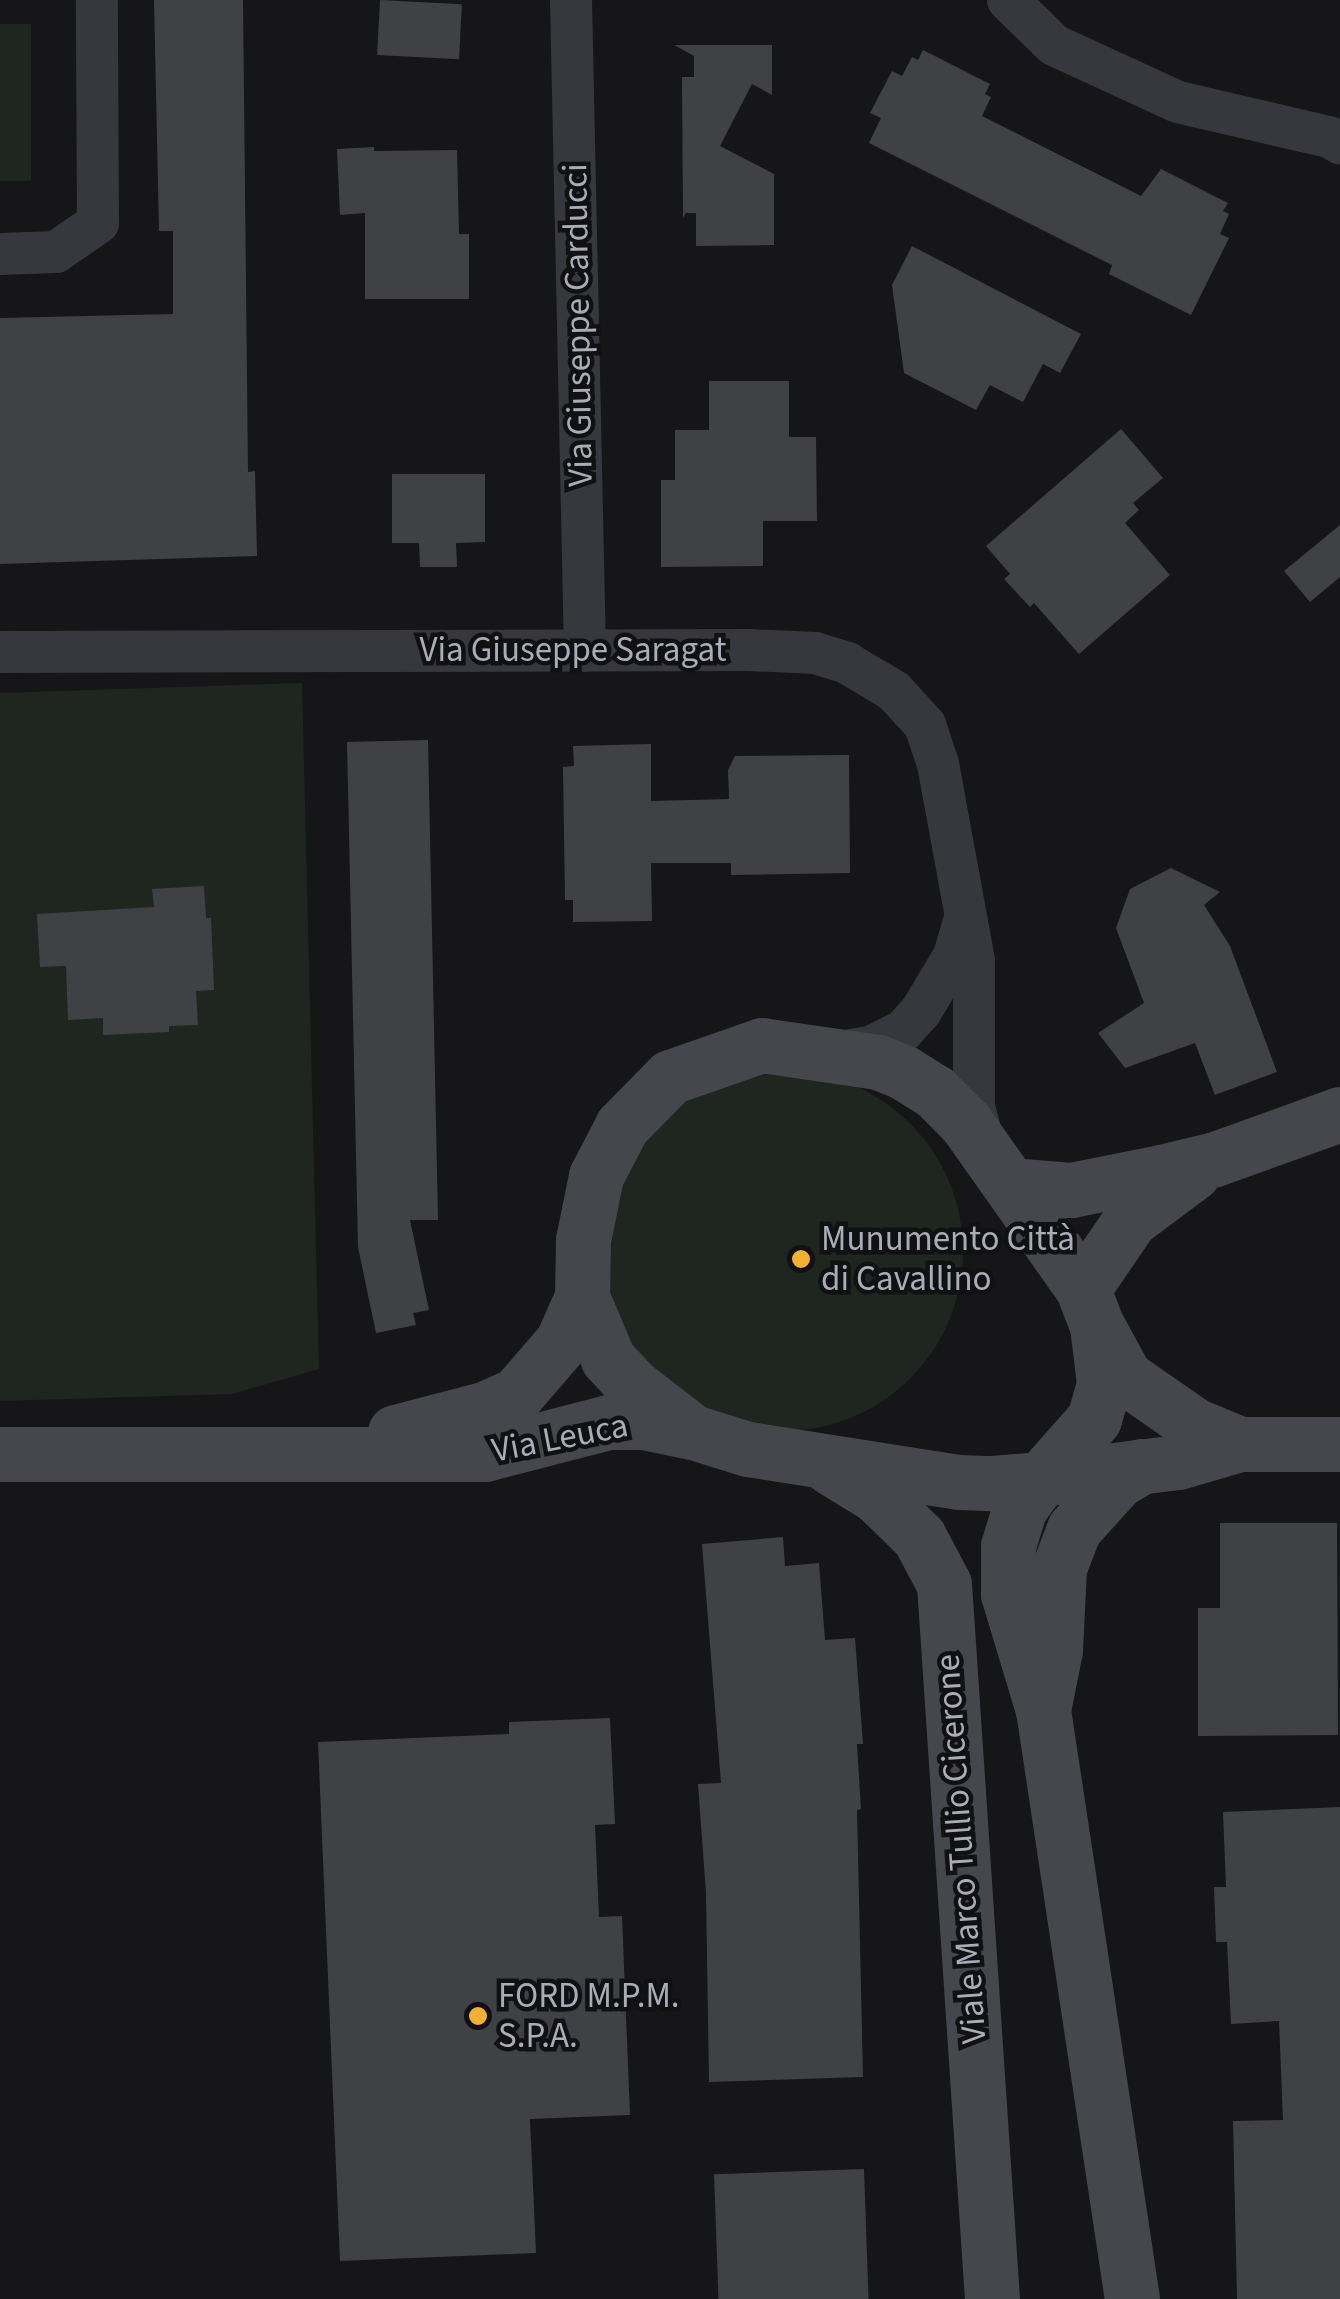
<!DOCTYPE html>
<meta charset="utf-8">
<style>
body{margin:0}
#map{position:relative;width:1340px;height:2299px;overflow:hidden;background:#161618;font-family:"Source Sans 3",sans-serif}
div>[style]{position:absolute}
.green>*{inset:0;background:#1e261f;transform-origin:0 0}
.round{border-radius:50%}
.building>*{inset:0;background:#404145;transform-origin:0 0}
.street>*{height:42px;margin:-21px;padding:0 21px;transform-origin:21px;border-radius:21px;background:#37383d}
.secondary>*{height:55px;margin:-27.5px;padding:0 27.5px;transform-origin:27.5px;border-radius:27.5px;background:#45474d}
.dots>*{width:28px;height:28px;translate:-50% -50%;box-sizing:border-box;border:5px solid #111113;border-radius:50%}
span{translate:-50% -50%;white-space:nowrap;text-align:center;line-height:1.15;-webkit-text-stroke:9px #111113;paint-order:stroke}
.street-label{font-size:35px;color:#a8adb8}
.poi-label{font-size:35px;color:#a8adb8}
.left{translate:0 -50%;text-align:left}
</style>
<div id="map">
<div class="green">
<div style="left:0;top:24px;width:31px;height:157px"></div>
<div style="clip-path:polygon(302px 683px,319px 1369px,232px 1394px,0 1401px,0 693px)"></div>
<div class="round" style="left:603px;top:1071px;width:360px;height:360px"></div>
</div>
<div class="building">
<div style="clip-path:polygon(154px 0,243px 0,248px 472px,255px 471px,257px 556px,0 564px,0 318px,173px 314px,173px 231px,159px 231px)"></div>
<div style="left:380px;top:0;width:82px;height:55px;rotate:3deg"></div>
<div style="clip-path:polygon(674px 45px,772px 45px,772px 95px,752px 84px,720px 146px,774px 174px,774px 245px,696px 246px,696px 213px,686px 213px,683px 218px,682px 77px,694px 77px,694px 56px)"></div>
<div style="clip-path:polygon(923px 50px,990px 84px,985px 94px,991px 97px,982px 116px,1141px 196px,1161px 169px,1228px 203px,1223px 211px,1229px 214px,1220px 234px,1229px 238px,1191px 315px,1109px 274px,1112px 265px,869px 143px,881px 118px,870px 113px,892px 71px,902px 76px,912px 57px,918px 60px)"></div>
<div style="clip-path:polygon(374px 147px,374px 151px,457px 150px,459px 234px,469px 234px,469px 299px,365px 299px,365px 213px,340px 215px,337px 149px)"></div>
<div style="clip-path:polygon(912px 246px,1081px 334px,1060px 373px,1043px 364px,1023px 402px,990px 385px,976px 410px,904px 373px,892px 285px)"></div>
<div style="clip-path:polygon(709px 381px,789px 381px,789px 437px,816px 437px,817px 521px,763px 521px,763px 566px,661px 567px,661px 480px,675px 480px,675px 430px,709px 430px)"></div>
<div style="clip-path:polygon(1121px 429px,1163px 478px,1133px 503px,1139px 510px,1125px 523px,1170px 575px,1079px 654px,1034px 603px,1030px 607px,1004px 579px,1010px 574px,986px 546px)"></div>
<div style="clip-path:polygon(392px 474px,485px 474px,485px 542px,456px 543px,457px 567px,420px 567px,419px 543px,392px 543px)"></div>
<div style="clip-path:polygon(1340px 525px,1340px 577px,1310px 602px,1284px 571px)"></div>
<div style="clip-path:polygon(428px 740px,438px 1220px,410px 1220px,429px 1310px,413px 1313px,416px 1325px,376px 1333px,358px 1247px,347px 742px)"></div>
<div style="clip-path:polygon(651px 744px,651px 801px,729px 799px,728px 770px,735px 756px,849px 755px,850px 873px,731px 875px,731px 863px,651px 863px,652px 921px,573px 922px,573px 900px,565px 900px,563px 767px,574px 766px,573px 746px)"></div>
<div style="clip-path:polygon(1171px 868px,1220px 892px,1204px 905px,1230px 946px,1277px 1072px,1215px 1095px,1195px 1043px,1125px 1068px,1098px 1033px,1144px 1003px,1116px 928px,1130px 889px)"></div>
<div style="clip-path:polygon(204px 886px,206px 918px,211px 918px,214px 990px,196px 991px,198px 1025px,169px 1026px,169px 1032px,103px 1035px,103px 1018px,68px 1020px,66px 966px,40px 967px,37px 914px,154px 907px,152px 889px)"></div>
<div style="clip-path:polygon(1220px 1523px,1337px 1523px,1338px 1735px,1198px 1736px,1198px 1608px,1220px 1608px)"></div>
<div style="clip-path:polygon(783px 1537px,785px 1566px,819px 1563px,825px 1640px,855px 1638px,863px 1744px,857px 1744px,861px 1809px,857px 1810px,863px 2077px,709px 2082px,706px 1893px,698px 1784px,721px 1783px,702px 1544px)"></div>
<div style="clip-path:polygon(610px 1718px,615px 1824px,595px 1825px,599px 1917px,622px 1916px,630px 2115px,530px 2119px,536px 2253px,340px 2261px,318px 1742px,509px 1734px,509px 1722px)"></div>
<div style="clip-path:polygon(1340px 1807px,1340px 2299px,1237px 2299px,1233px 2121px,1283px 2120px,1279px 2021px,1231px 2024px,1227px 1942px,1216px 1942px,1214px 1887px,1226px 1887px,1223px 1812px)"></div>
<div style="left:864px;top:2169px;width:130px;height:150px;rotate:88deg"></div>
</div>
<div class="street">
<div style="left:571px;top:0;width:651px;rotate:88.77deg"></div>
<div style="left:1008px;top:0;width:64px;rotate:44.4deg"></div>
<div style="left:1054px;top:45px;width:136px;rotate:24.7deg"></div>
<div style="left:1178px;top:102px;width:155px;rotate:13.1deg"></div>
<div style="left:1329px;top:137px;width:13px;rotate:29deg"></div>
<div style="left:0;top:254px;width:56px;rotate:-2deg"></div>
<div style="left:56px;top:252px;width:51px;rotate:-34.6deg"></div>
<div style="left:98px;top:223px;width:223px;rotate:-90.3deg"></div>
<div style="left:0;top:652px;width:749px;rotate:-0.15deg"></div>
<div style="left:749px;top:650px;width:66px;rotate:2.6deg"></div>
<div style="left:815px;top:653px;width:34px;rotate:17deg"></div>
<div style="left:847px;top:663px;width:55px;rotate:30.8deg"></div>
<div style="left:894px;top:691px;width:46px;rotate:47.6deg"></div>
<div style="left:925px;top:725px;width:41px;rotate:71.6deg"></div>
<div style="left:938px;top:764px;width:200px;rotate:79.6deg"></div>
<div style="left:974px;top:961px;width:146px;rotate:90deg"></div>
<div style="left:974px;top:1107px;width:39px;rotate:75deg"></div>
<div style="left:835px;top:1053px;width:36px;rotate:-10deg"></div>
<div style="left:870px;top:1047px;width:37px;rotate:-26deg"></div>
<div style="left:903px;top:1031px;width:27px;rotate:-48deg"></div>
<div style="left:921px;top:1011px;width:64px;rotate:-59deg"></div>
<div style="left:954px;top:956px;width:35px;rotate:-74deg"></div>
</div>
<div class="secondary">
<div style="left:1012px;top:1185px;width:59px;rotate:4.8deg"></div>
<div style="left:1071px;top:1190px;width:92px;rotate:-11.3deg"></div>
<div style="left:1161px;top:1172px;width:56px;rotate:-13.5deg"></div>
<div style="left:1215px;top:1159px;width:133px;rotate:-19.8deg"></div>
<div style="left:1083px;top:1289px;width:83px;rotate:-55.7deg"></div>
<div style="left:1130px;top:1220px;width:79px;rotate:-36.7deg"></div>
<div style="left:1099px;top:1329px;width:55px;rotate:61.6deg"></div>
<div style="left:1125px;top:1377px;width:84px;rotate:34.8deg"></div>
<div style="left:1194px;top:1425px;width:50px;rotate:22.4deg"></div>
<div style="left:395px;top:1432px;width:92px;rotate:-14.5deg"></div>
<div style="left:484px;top:1409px;width:36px;rotate:-24deg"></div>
<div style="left:517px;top:1394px;width:69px;rotate:-49.1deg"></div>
<div style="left:562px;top:1342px;width:49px;rotate:-66deg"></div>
<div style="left:0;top:1454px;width:485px"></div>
<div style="left:485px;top:1454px;width:128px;rotate:-14.5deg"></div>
<div style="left:609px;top:1422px;width:35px"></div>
<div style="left:644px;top:1422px;width:49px;rotate:11.8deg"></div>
<div style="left:830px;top:1467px;width:55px;rotate:31.7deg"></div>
<div style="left:877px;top:1496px;width:59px;rotate:44.3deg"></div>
<div style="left:919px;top:1537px;width:53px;rotate:62deg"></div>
<div style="left:944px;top:1584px;width:717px;rotate:86.16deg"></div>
<div style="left:1043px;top:1710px;width:121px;rotate:-106.8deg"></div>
<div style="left:1008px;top:1594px;width:48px;rotate:-90deg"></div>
<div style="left:1008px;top:1546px;width:39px;rotate:-73deg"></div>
<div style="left:1019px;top:1509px;width:37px;rotate:-54deg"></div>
<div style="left:1041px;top:1479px;width:80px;rotate:-48.5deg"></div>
<div style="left:1094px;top:1419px;width:37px;rotate:-74deg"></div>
<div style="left:1104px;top:1383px;width:57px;rotate:-97deg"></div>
<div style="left:1097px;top:1326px;width:40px;rotate:-111deg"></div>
<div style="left:1083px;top:1289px;width:203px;rotate:-125.2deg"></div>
<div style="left:966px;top:1123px;width:44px;rotate:-135deg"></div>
<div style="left:935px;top:1092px;width:38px;rotate:-148deg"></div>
<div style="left:903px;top:1072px;width:27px;rotate:-158deg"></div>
<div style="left:878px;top:1062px;width:117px;rotate:-171.7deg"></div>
<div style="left:762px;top:1045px;width:97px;rotate:160.8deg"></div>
<div style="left:670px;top:1077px;width:69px;rotate:134.4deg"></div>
<div style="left:622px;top:1126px;width:56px;rotate:117.5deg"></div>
<div style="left:596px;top:1176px;width:65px;rotate:101.5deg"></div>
<div style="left:583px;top:1240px;width:57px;rotate:91deg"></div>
<div style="left:582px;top:1297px;width:67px;rotate:67.2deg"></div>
<div style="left:608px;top:1359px;width:35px;rotate:47deg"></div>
<div style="left:632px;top:1385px;width:77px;rotate:37.6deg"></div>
<div style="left:693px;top:1432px;width:58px;rotate:17.2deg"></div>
<div style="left:748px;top:1449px;width:214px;rotate:8.9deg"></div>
<div style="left:959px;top:1482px;width:33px;rotate:2deg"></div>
<div style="left:992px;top:1483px;width:49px;rotate:-4.7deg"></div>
<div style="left:1041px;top:1479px;width:138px;rotate:-7.1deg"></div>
<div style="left:1178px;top:1462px;width:65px;rotate:-16.2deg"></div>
<div style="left:1240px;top:1444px;width:100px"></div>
<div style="left:1132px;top:2299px;width:596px;rotate:-98.59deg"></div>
<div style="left:1043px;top:1710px;width:61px;rotate:-78.7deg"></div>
<div style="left:1055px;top:1650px;width:82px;rotate:-87.2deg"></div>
<div style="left:1059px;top:1568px;width:42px;rotate:-69deg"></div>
<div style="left:1074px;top:1529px;width:64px;rotate:-48.1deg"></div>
<div style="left:1117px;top:1481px;width:29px;rotate:-31deg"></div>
</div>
<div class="dots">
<div style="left:801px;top:1259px;background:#f2b134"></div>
<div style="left:478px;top:2016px;background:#f2b134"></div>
</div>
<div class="street-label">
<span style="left:578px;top:325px;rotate:-91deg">Via Giuseppe Carducci</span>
<span style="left:573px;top:650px">Via Giuseppe Saragat</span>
<span style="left:560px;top:1438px;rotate:-11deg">Via Leuca</span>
<span style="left:961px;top:1849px;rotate:-94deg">Viale Marco Tullio Cicerone</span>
</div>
<div class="poi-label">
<span class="left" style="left:821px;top:1259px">Munumento Città<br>di Cavallino</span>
<span class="left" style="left:498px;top:2016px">FORD M.P.M.<br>S.P.A.</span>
</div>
</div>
